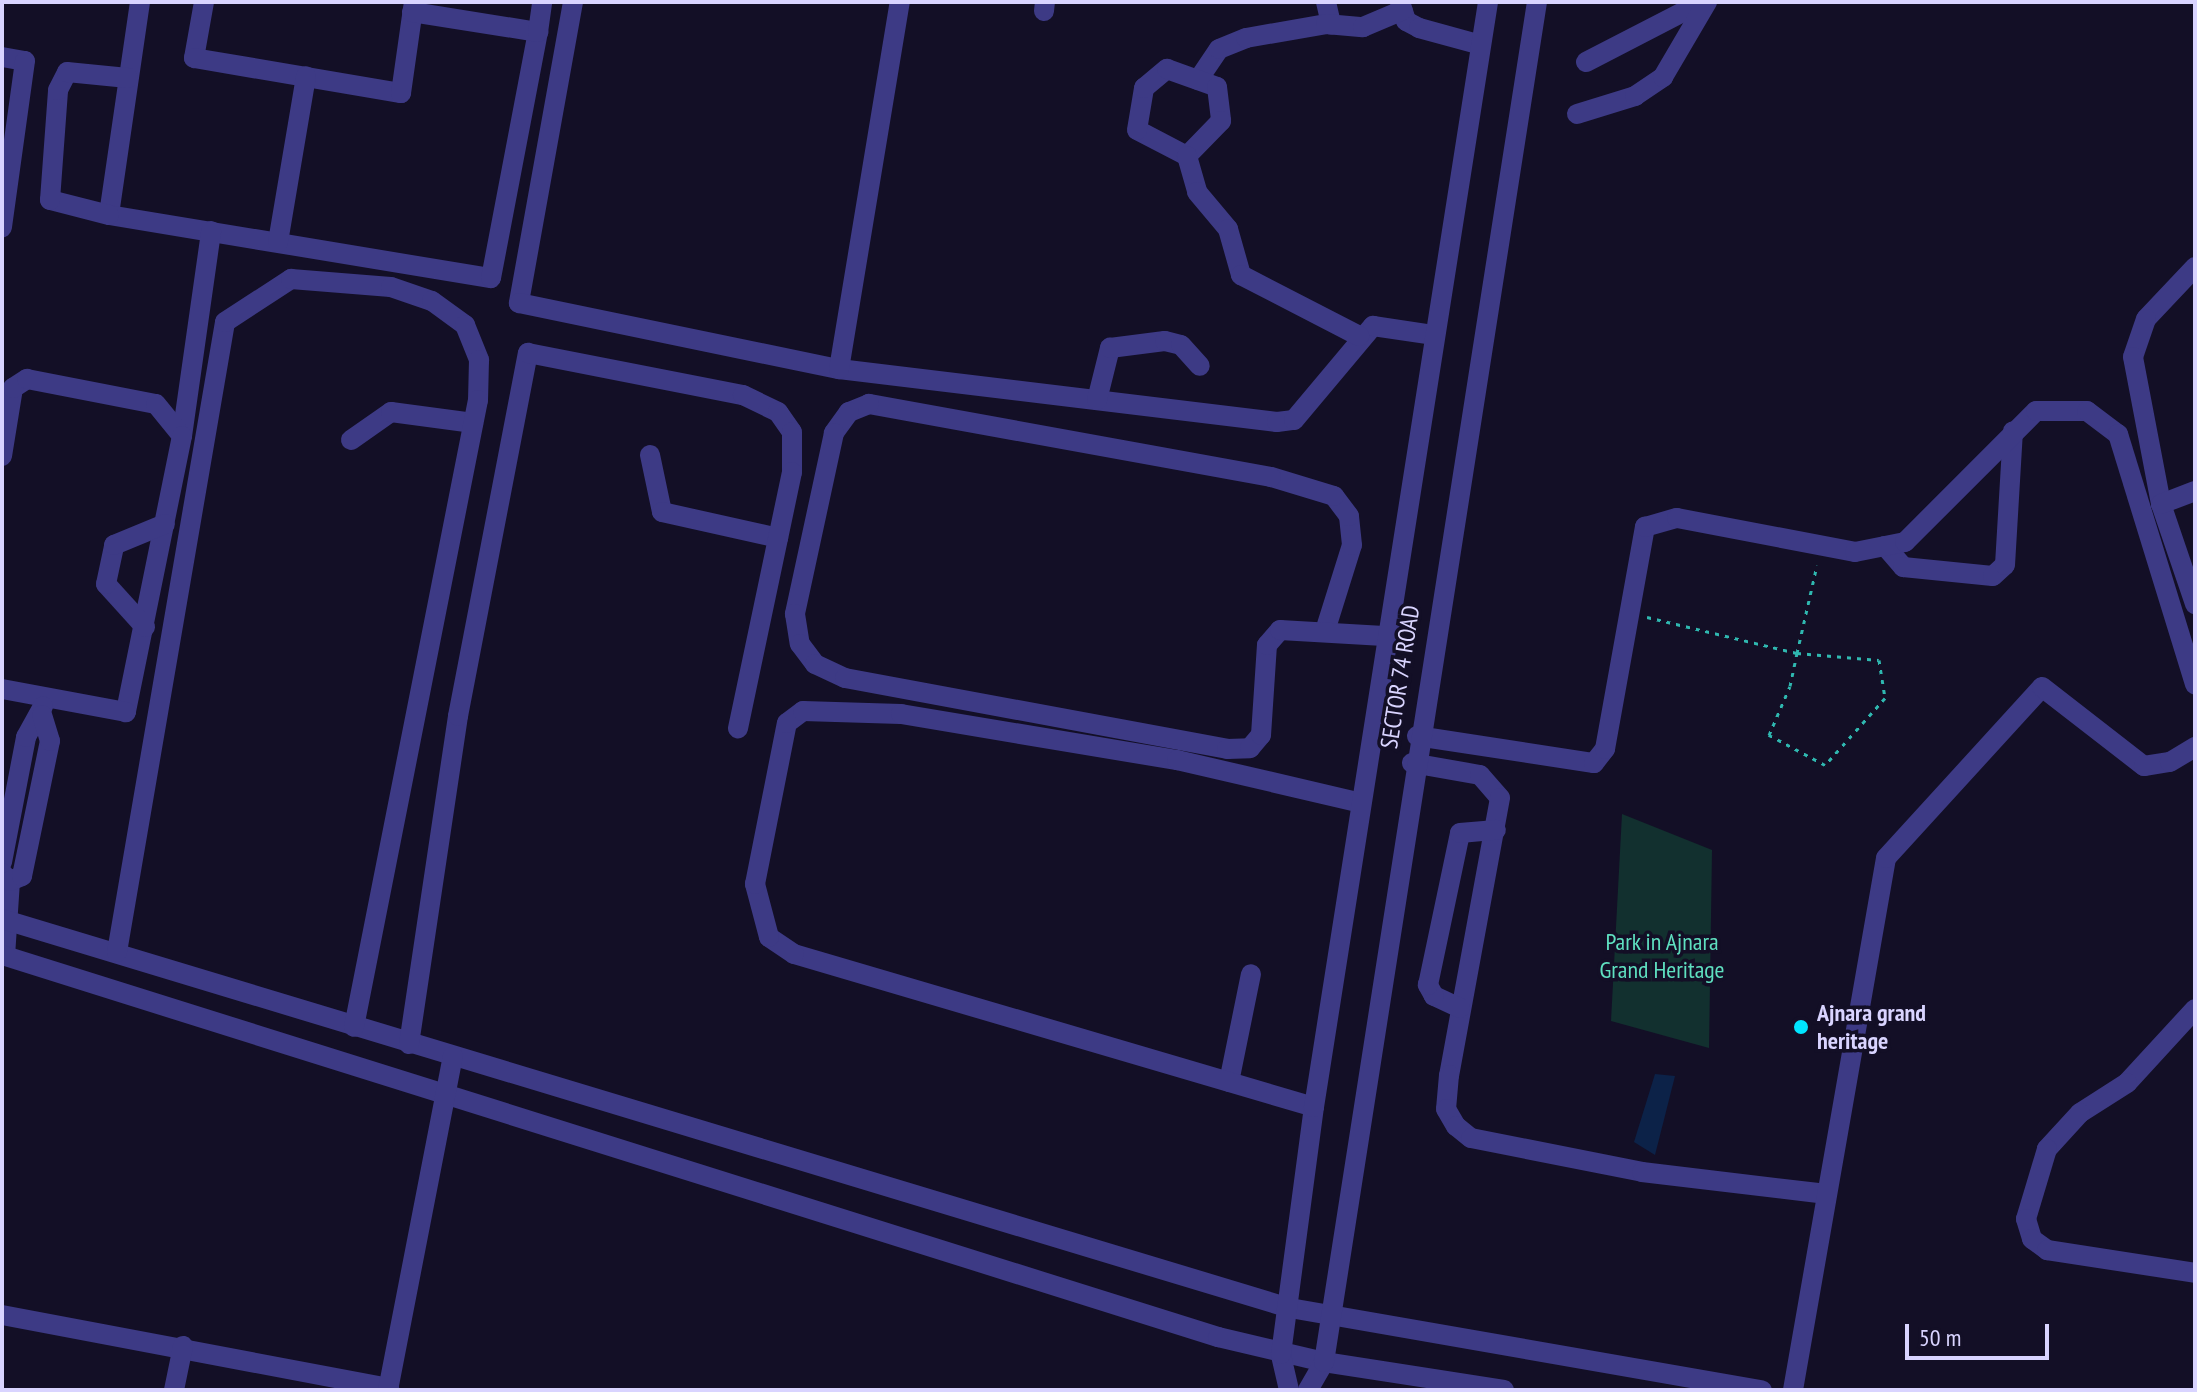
<!DOCTYPE html>
<style>
body{margin:0}
#map{position:relative;width:2197px;height:1392px;overflow:hidden;background:#130f26;font-family:"PT Sans Narrow",sans-serif}
div>[style]{position:absolute}
.green>*{inset:0;background:#12302f}
.water>*{inset:0;background:#0c2248}
.path>*{height:3px;margin-top:-1.5px;transform-origin:0;background:repeating-linear-gradient(90deg,#2fb8b0 0 4px,transparent 0 10px)}
.minor>*{height:20px;margin:-10px;padding:0 10px;transform-origin:10px;border-radius:10px;background:#3d3a85}
.dots>*{width:22px;height:22px;translate:-50% -50%;box-sizing:border-box;border:4px solid #130f26;border-radius:50%}
span{translate:-50% -50%;white-space:nowrap;text-align:center;line-height:1.15;-webkit-text-stroke:7px #130f26;paint-order:stroke}
.street-label{font-size:24px;color:#d9d4ff}
.park-label{font-size:24px;color:#5fe0c0}
.poi-label{font-size:24px;color:#d9d4ff;font-weight:700}
.left{translate:0 -50%;text-align:left}
.frame{position:absolute;inset:0;border:4px solid #d9d4ff;pointer-events:none}
.scale{position:absolute;left:1905px;top:1324px;width:144px;height:36px;box-sizing:border-box;border:4px solid #d9d4ff;border-top:0;padding-left:10px;font-size:24px;line-height:28px;white-space:nowrap;color:#d9d4ff;-webkit-text-stroke:6px #130f26;paint-order:stroke}
</style>
<div id="map">
<div class="green">
<div style="clip-path:polygon(1622px 814px,1712px 850px,1709px 1048px,1611px 1021px)"></div>
</div>
<div class="water">
<div style="clip-path:polygon(1655px 1074px,1675px 1076px,1655px 1155px,1634px 1142px)"></div>
</div>
<div class="path">
<div style="left:1647px;top:617px;width:154px;rotate:13.5deg"></div>
<div style="left:1797px;top:653px;width:82px;rotate:4.9deg"></div>
<div style="left:1879px;top:660px;width:38px;rotate:81deg"></div>
<div style="left:1885px;top:698px;width:90px;rotate:131.8deg"></div>
<div style="left:1825px;top:765px;width:64px;rotate:-151.8deg"></div>
<div style="left:1769px;top:735px;width:53px;rotate:-66.8deg"></div>
<div style="left:1790px;top:686px;width:34px;rotate:-78deg"></div>
<div style="left:1797px;top:653px;width:90px;rotate:-77.2deg"></div>
</div>
<div class="minor">
<div style="left:140px;top:2px;width:215px;rotate:98.3deg"></div>
<div style="left:109px;top:215px;width:387px;rotate:9.4deg"></div>
<div style="left:491px;top:278px;width:250px;rotate:-79.2deg"></div>
<div style="left:204px;top:2px;width:57px;rotate:100.1deg"></div>
<div style="left:194px;top:58px;width:210px;rotate:9.6deg"></div>
<div style="left:401px;top:93px;width:92px;rotate:-81.9deg"></div>
<div style="left:573px;top:2px;width:306px;rotate:100.2deg"></div>
<div style="left:519px;top:303px;width:327px;rotate:11.7deg"></div>
<div style="left:839px;top:369px;width:441px;rotate:6.9deg"></div>
<div style="left:1277px;top:422px;width:17px;rotate:-7deg"></div>
<div style="left:1294px;top:420px;width:123px;rotate:-50deg"></div>
<div style="left:1373px;top:326px;width:62px;rotate:8.4deg"></div>
<div style="left:1326px;top:2px;width:23px;rotate:77deg"></div>
<div style="left:1400px;top:2px;width:20px;rotate:72deg"></div>
<div style="left:1406px;top:21px;width:15px;rotate:28deg"></div>
<div style="left:1419px;top:28px;width:64px;rotate:15.3deg"></div>
<div style="left:1044px;top:11px;width:9px;rotate:-84deg"></div>
<div style="left:412px;top:12px;width:128px;rotate:9deg"></div>
<div style="left:538px;top:32px;width:30px;rotate:-82deg"></div>
<div style="left:2px;top:57px;width:23px;rotate:10deg"></div>
<div style="left:25px;top:61px;width:168px;rotate:97.9deg"></div>
<div style="left:1586px;top:62px;width:131px;rotate:-27.3deg"></div>
<div style="left:1198px;top:80px;width:37px;rotate:-56deg"></div>
<div style="left:1219px;top:49px;width:29px;rotate:-22deg"></div>
<div style="left:1246px;top:38px;width:81px;rotate:-9.9deg"></div>
<div style="left:1326px;top:24px;width:37px;rotate:5deg"></div>
<div style="left:1363px;top:27px;width:43px;rotate:-23deg"></div>
<div style="left:1577px;top:114px;width:61px;rotate:-17.2deg"></div>
<div style="left:1635px;top:96px;width:34px;rotate:-34deg"></div>
<div style="left:1663px;top:77px;width:87px;rotate:-59.6deg"></div>
<div style="left:1187px;top:156px;width:56px;rotate:-152.5deg"></div>
<div style="left:1137px;top:130px;width:43px;rotate:-80.5deg"></div>
<div style="left:1144px;top:88px;width:30px;rotate:-40deg"></div>
<div style="left:1167px;top:69px;width:53px;rotate:19.8deg"></div>
<div style="left:1217px;top:87px;width:34px;rotate:83deg"></div>
<div style="left:1221px;top:121px;width:49px;rotate:134.2deg"></div>
<div style="left:1187px;top:156px;width:37px;rotate:74deg"></div>
<div style="left:1197px;top:192px;width:48px;rotate:50deg"></div>
<div style="left:1228px;top:229px;width:48px;rotate:74.2deg"></div>
<div style="left:1241px;top:275px;width:133px;rotate:27.3deg"></div>
<div style="left:109px;top:215px;width:61px;rotate:-165.7deg"></div>
<div style="left:50px;top:200px;width:110px;rotate:-85.8deg"></div>
<div style="left:58px;top:90px;width:20px;rotate:-63deg"></div>
<div style="left:67px;top:72px;width:61px;rotate:5.6deg"></div>
<div style="left:278px;top:242px;width:168px;rotate:-80.4deg"></div>
<div style="left:2195px;top:267px;width:71px;rotate:133.3deg"></div>
<div style="left:2146px;top:319px;width:40px;rotate:108.9deg"></div>
<div style="left:2133px;top:357px;width:150px;rotate:79.2deg"></div>
<div style="left:2161px;top:504px;width:106px;rotate:71.2deg"></div>
<div style="left:839px;top:369px;width:372px;rotate:-80.6deg"></div>
<div style="left:1097px;top:400px;width:54px;rotate:-76deg"></div>
<div style="left:1110px;top:348px;width:55px;rotate:-7.3deg"></div>
<div style="left:1165px;top:341px;width:16px;rotate:14deg"></div>
<div style="left:1181px;top:345px;width:28px;rotate:48deg"></div>
<div style="left:182px;top:436px;width:207px;rotate:-81.9deg"></div>
<div style="left:351px;top:440px;width:49px;rotate:-35deg"></div>
<div style="left:391px;top:412px;width:83px;rotate:7.6deg"></div>
<div style="left:650px;top:455px;width:58px;rotate:78.1deg"></div>
<div style="left:662px;top:512px;width:119px;rotate:12.6deg"></div>
<div style="left:2px;top:456px;width:69px;rotate:-80.8deg"></div>
<div style="left:13px;top:388px;width:17px;rotate:-33deg"></div>
<div style="left:27px;top:379px;width:131px;rotate:11deg"></div>
<div style="left:156px;top:404px;width:41px;rotate:50.9deg"></div>
<div style="left:182px;top:436px;width:282px;rotate:101.5deg"></div>
<div style="left:126px;top:712px;width:126px;rotate:-169.5deg"></div>
<div style="left:2161px;top:504px;width:36px;rotate:-21deg"></div>
<div style="left:1885px;top:546px;width:28px;rotate:49deg"></div>
<div style="left:1903px;top:567px;width:90px;rotate:5.7deg"></div>
<div style="left:1993px;top:576px;width:16px;rotate:-43deg"></div>
<div style="left:2005px;top:565px;width:134px;rotate:-86.6deg"></div>
<div style="left:145px;top:627px;width:58px;rotate:-132.2deg"></div>
<div style="left:106px;top:584px;width:40px;rotate:-78deg"></div>
<div style="left:114px;top:545px;width:55px;rotate:-22.4deg"></div>
<div style="left:1325px;top:631px;width:90px;rotate:-72.6deg"></div>
<div style="left:1352px;top:545px;width:29px;rotate:-96deg"></div>
<div style="left:1349px;top:516px;width:25px;rotate:-127deg"></div>
<div style="left:1334px;top:496px;width:66px;rotate:-163.2deg"></div>
<div style="left:1271px;top:477px;width:409px;rotate:-169.7deg"></div>
<div style="left:869px;top:404px;width:22px;rotate:158deg"></div>
<div style="left:849px;top:412px;width:26px;rotate:126deg"></div>
<div style="left:834px;top:433px;width:185px;rotate:102.2deg"></div>
<div style="left:795px;top:614px;width:30px;rotate:81deg"></div>
<div style="left:800px;top:644px;width:25px;rotate:53deg"></div>
<div style="left:815px;top:664px;width:33px;rotate:25deg"></div>
<div style="left:845px;top:678px;width:389px;rotate:10.5deg"></div>
<div style="left:1227px;top:749px;width:23px;rotate:-2deg"></div>
<div style="left:1250px;top:748px;width:17px;rotate:-50deg"></div>
<div style="left:1261px;top:735px;width:90px;rotate:-86.2deg"></div>
<div style="left:1267px;top:645px;width:20px;rotate:-49deg"></div>
<div style="left:1280px;top:630px;width:104px;rotate:3.3deg"></div>
<div style="left:1417px;top:736px;width:179px;rotate:8.7deg"></div>
<div style="left:1594px;top:763px;width:18px;rotate:-52deg"></div>
<div style="left:1605px;top:749px;width:226px;rotate:-79.8deg"></div>
<div style="left:1645px;top:527px;width:33px;rotate:-16deg"></div>
<div style="left:1677px;top:518px;width:181px;rotate:10.8deg"></div>
<div style="left:1855px;top:552px;width:51px;rotate:-11.3deg"></div>
<div style="left:1905px;top:542px;width:185px;rotate:-45deg"></div>
<div style="left:2036px;top:411px;width:51px"></div>
<div style="left:2087px;top:411px;width:39px;rotate:37deg"></div>
<div style="left:2118px;top:434px;width:262px;rotate:72.9deg"></div>
<div style="left:1412px;top:763px;width:69px;rotate:10deg"></div>
<div style="left:1480px;top:775px;width:30px;rotate:49deg"></div>
<div style="left:1500px;top:798px;width:282px;rotate:100.4deg"></div>
<div style="left:1449px;top:1075px;width:34px;rotate:95deg"></div>
<div style="left:1446px;top:1109px;width:20px;rotate:60deg"></div>
<div style="left:1456px;top:1126px;width:19px;rotate:39deg"></div>
<div style="left:1471px;top:1138px;width:174px;rotate:11.2deg"></div>
<div style="left:1642px;top:1172px;width:186px;rotate:6.8deg"></div>
<div style="left:2px;top:862px;width:127px;rotate:-79.1deg"></div>
<div style="left:26px;top:737px;width:35px;rotate:-61deg"></div>
<div style="left:2px;top:873px;width:11px;rotate:45deg"></div>
<div style="left:10px;top:881px;width:75px;rotate:93.8deg"></div>
<div style="left:10px;top:881px;width:13px;rotate:-23deg"></div>
<div style="left:22px;top:876px;width:138px;rotate:-78.3deg"></div>
<div style="left:50px;top:741px;width:27px;rotate:-107deg"></div>
<div style="left:2px;top:919px;width:1345px;rotate:16.81deg"></div>
<div style="left:1290px;top:1308px;width:479px;rotate:9.9deg"></div>
<div style="left:117px;top:952px;width:639px;rotate:-80.27deg"></div>
<div style="left:225px;top:322px;width:79px;rotate:-33.1deg"></div>
<div style="left:291px;top:279px;width:100px;rotate:4.6deg"></div>
<div style="left:391px;top:287px;width:43px;rotate:18.9deg"></div>
<div style="left:432px;top:301px;width:41px;rotate:36deg"></div>
<div style="left:465px;top:325px;width:38px;rotate:68deg"></div>
<div style="left:479px;top:360px;width:40px;rotate:91.4deg"></div>
<div style="left:478px;top:400px;width:639px;rotate:101.19deg"></div>
<div style="left:2px;top:955px;width:1275px;rotate:17.44deg"></div>
<div style="left:1218px;top:1337px;width:109px;rotate:13.3deg"></div>
<div style="left:1324px;top:1362px;width:182px;rotate:8.8deg"></div>
<div style="left:1460px;top:1008px;width:29px;rotate:-155deg"></div>
<div style="left:1434px;top:996px;width:13px;rotate:-119deg"></div>
<div style="left:1428px;top:985px;width:155px;rotate:-78.1deg"></div>
<div style="left:1460px;top:833px;width:36px;rotate:-5deg"></div>
<div style="left:2195px;top:1009px;width:100px;rotate:132.6deg"></div>
<div style="left:2127px;top:1083px;width:56px;rotate:147.4deg"></div>
<div style="left:2080px;top:1113px;width:49px;rotate:132.5deg"></div>
<div style="left:2047px;top:1149px;width:73px;rotate:106.7deg"></div>
<div style="left:2026px;top:1219px;width:21px;rotate:73deg"></div>
<div style="left:2032px;top:1239px;width:19px;rotate:36deg"></div>
<div style="left:2047px;top:1250px;width:150px;rotate:8.8deg"></div>
<div style="left:409px;top:1044px;width:332px;rotate:-81.5deg"></div>
<div style="left:458px;top:716px;width:370px;rotate:-79.1deg"></div>
<div style="left:528px;top:353px;width:219px;rotate:11.1deg"></div>
<div style="left:743px;top:395px;width:39px;rotate:26deg"></div>
<div style="left:778px;top:412px;width:24px;rotate:55deg"></div>
<div style="left:792px;top:432px;width:40px;rotate:90deg"></div>
<div style="left:792px;top:472px;width:262px;rotate:101.9deg"></div>
<div style="left:1229px;top:1082px;width:110px;rotate:-78.5deg"></div>
<div style="left:1314px;top:1107px;width:542px;rotate:-163.6deg"></div>
<div style="left:794px;top:954px;width:30px;rotate:-146deg"></div>
<div style="left:769px;top:937px;width:55px;rotate:-104.8deg"></div>
<div style="left:755px;top:884px;width:164px;rotate:-78.8deg"></div>
<div style="left:787px;top:723px;width:20px;rotate:-37deg"></div>
<div style="left:803px;top:711px;width:98px;rotate:1.8deg"></div>
<div style="left:901px;top:714px;width:280px;rotate:9.5deg"></div>
<div style="left:1177px;top:760px;width:186px;rotate:13.1deg"></div>
<div style="left:2px;top:1315px;width:394px;rotate:10.7deg"></div>
<div style="left:174px;top:1390px;width:45px;rotate:-78.4deg"></div>
<div style="left:388px;top:1390px;width:340px;rotate:-79deg"></div>
<div style="left:1289px;top:1390px;width:37px;rotate:-103deg"></div>
<div style="left:1281px;top:1354px;width:249px;rotate:-82.4deg"></div>
<div style="left:1314px;top:1107px;width:1119px;rotate:-81.05deg"></div>
<div style="left:1308px;top:1390px;width:32px;rotate:-60deg"></div>
<div style="left:1324px;top:1362px;width:1377px;rotate:-81.1deg"></div>
<div style="left:1793px;top:1390px;width:540px;rotate:-80.08deg"></div>
<div style="left:1886px;top:858px;width:231px;rotate:-47.6deg"></div>
<div style="left:2042px;top:687px;width:129px;rotate:37.8deg"></div>
<div style="left:2144px;top:766px;width:26px;rotate:-9deg"></div>
<div style="left:2170px;top:762px;width:29px;rotate:-31deg"></div>
</div>
<div class="dots">
<div style="left:1801px;top:1027px;background:#00e5ff"></div>
</div>
<div class="street-label">
<span style="left:1400px;top:677px;rotate:-81deg">SECTOR 74 ROAD</span>
</div>
<div class="park-label">
<span style="left:1662px;top:956px">Park in Ajnara<br>Grand Heritage</span>
</div>
<div class="poi-label">
<span class="left" style="left:1817px;top:1027px">Ajnara grand<br>heritage</span>
</div>
<div class="frame"></div>
<div class="scale">50 m</div>
</div>
